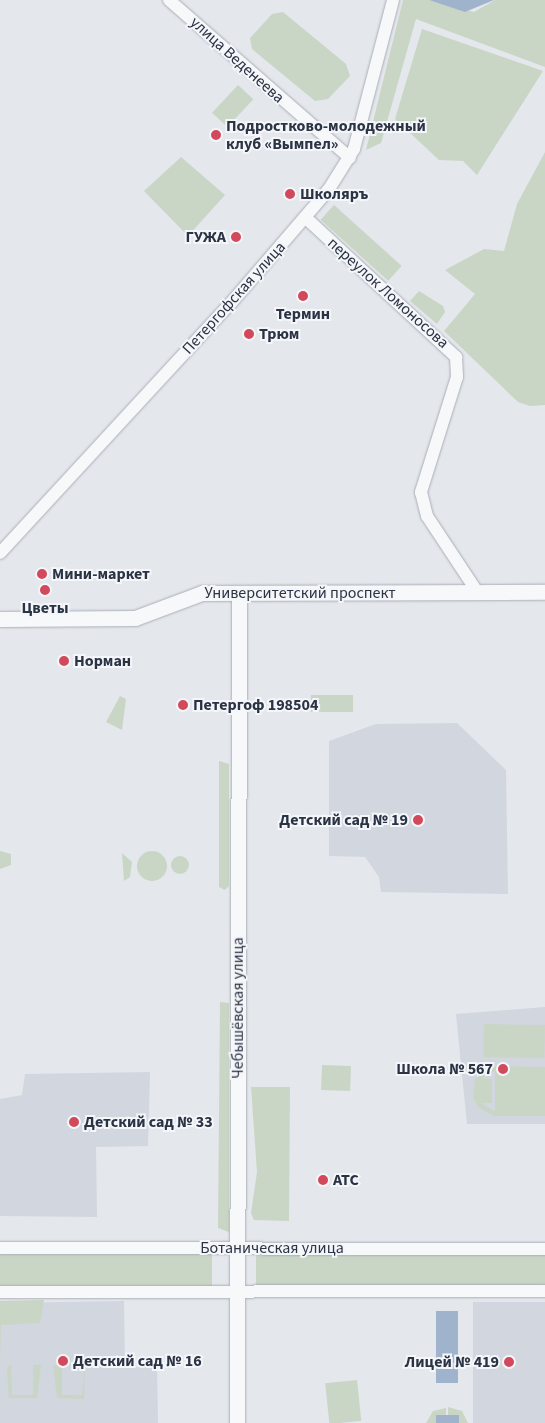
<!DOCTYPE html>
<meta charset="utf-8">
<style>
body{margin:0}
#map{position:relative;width:545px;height:1423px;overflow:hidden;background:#e4e7ec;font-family:"Source Sans 3",sans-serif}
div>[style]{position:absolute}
.built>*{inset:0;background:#d2d6de;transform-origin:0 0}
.green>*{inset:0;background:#c9d6c5;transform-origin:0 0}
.round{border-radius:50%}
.water>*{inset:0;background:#9fb4cc;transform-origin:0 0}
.roads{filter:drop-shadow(0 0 1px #a9aeb7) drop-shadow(0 0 1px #a9aeb7)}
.minor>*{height:12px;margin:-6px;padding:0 6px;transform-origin:6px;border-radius:6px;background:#f7f8fa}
.tertiary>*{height:15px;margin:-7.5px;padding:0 7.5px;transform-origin:7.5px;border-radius:7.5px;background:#f7f8fa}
.dots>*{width:14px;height:14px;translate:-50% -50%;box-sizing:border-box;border:2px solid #f4f6f9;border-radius:50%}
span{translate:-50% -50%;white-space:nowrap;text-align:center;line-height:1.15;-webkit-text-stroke:4px #f4f6f9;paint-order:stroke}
.street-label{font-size:16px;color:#2b3445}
.poi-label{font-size:16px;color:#2b3445;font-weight:700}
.left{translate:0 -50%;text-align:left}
.right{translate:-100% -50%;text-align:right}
</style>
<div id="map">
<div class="built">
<div style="clip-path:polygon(457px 723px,506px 770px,508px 894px,381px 892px,379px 877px,365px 857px,329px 856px,329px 741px,376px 724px)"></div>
<div style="clip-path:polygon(545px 1007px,545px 1124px,467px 1124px,456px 1014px)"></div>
<div style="clip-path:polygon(150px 1072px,148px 1146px,96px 1147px,97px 1217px,0 1216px,0 1099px,22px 1095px,25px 1074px)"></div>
<div style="clip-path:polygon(124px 1301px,125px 1367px,157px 1367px,158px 1423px,0 1423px,0 1303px)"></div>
<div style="left:473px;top:1302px;width:72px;height:121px"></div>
</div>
<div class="green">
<div style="clip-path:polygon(403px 0,429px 0,474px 12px,495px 0,545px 0,545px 67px,416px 19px,381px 143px,366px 150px)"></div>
<div style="clip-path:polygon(283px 12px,346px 64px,350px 76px,328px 99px,315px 101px,252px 49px,250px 38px,272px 14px)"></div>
<div style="clip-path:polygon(422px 29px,543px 71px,477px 175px,463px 161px,439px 160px,395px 119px)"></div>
<div style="left:238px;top:85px;width:21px;height:38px;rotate:43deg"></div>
<div style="clip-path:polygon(545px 152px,545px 405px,530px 406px,518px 402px,444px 331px,475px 294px,445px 270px,484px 249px,504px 251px,517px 204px)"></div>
<div style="clip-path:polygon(181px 157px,225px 195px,188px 236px,144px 191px)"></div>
<div style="left:334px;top:205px;width:91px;height:20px;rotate:42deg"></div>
<div style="clip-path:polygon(419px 291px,443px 306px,445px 312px,437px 324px,410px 301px)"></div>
<div style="left:311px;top:695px;width:42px;height:17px"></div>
<div style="clip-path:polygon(120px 696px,126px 699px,122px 730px,106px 722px)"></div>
<div style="clip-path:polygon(219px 761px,229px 764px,229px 886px,225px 890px,219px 887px)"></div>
<div style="clip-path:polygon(0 851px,11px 854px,11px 865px,0 869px)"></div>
<div class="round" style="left:137px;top:851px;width:30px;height:30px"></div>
<div style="clip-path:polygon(122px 853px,132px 862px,130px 877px,124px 881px)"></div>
<div class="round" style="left:171px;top:856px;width:18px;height:18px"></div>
<div style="clip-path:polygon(220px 1002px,229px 1003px,229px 1232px,218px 1228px)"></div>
<div style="left:484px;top:1024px;width:61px;height:33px;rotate:1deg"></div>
<div style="left:322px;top:1065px;width:29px;height:25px;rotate:2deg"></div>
<div style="clip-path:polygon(evenodd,495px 1066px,545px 1067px,545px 1116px,494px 1116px,478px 1107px,473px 1097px,475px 1079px,495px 1066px,495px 1071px,495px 1111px,494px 1111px,481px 1103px,492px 1103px,492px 1079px,481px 1078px,495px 1071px)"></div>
<div style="clip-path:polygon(251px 1087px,290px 1087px,289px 1221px,254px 1220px,251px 1213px,257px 1172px)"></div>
<div style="left:0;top:1253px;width:212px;height:34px"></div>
<div style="left:256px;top:1253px;width:289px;height:34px"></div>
<div style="clip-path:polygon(44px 1300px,40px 1323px,1px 1325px,0 1359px,0 1301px)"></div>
<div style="clip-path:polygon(11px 1364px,12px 1395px,33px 1395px,33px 1365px,41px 1365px,37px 1398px,9px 1398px,7px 1368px)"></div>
<div style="clip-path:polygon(53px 1365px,62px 1365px,62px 1395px,82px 1395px,85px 1365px,84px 1399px,57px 1398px)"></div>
<div style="left:357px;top:1380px;width:41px;height:32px;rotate:84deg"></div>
<div style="clip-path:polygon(448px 1407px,462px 1411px,468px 1423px,459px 1423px,458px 1415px,448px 1415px)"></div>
<div style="clip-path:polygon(446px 1408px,446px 1415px,436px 1415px,436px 1423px,426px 1423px,433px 1411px)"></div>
</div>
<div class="water">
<div style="clip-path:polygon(429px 0,494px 0,465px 12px)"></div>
<div style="left:436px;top:1311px;width:22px;height:72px"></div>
<div style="left:436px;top:1415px;width:23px;height:8px"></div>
</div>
<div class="roads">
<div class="minor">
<div style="left:169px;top:0;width:240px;rotate:41.1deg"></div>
<div style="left:306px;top:218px;width:205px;rotate:42.8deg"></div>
<div style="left:456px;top:357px;width:20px;rotate:87deg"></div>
<div style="left:457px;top:377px;width:121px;rotate:107.4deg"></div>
<div style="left:421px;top:492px;width:25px;rotate:76deg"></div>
<div style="left:427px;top:516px;width:92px;rotate:56.5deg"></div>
<div style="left:0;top:553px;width:340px;rotate:-47.3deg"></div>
<div style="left:231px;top:303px;width:150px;rotate:-49.3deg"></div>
<div style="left:329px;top:189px;width:47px;rotate:-58deg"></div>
<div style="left:354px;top:149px;width:154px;rotate:-75.3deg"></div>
<div style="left:0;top:1248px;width:545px;rotate:0.11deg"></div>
<div style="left:0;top:1292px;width:545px;rotate:-0.11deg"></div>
</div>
<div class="tertiary">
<div style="left:0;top:619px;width:135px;rotate:-0.4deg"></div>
<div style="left:135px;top:618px;width:72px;rotate:-20.5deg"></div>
<div style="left:202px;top:593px;width:343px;rotate:-0.2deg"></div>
<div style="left:237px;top:1423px;width:830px;rotate:-89.86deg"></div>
</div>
</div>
<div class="dots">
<div style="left:216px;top:135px;background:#d1495b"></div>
<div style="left:290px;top:194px;background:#d1495b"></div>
<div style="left:236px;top:237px;background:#d1495b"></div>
<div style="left:303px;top:296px;background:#d1495b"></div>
<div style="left:249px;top:334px;background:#d1495b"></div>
<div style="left:42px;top:574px;background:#d1495b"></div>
<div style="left:45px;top:590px;background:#d1495b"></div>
<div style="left:64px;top:661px;background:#d1495b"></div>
<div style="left:183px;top:705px;background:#d1495b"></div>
<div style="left:418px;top:820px;background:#d1495b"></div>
<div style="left:503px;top:1069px;background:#d1495b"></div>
<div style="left:74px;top:1122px;background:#d1495b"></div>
<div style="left:323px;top:1180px;background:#d1495b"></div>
<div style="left:63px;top:1361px;background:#d1495b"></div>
<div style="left:509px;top:1362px;background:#d1495b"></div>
</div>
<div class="street-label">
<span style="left:237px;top:60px;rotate:42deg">улица Веденеева</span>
<span style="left:388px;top:293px;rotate:42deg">переулок Ломоносова</span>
<span style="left:234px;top:298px;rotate:-48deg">Петергофская улица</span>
<span style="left:300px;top:593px">Университетский проспект</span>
<span style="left:238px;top:1008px;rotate:-90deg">Чебышёвская улица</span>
<span style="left:272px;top:1248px">Ботаническая улица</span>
</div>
<div class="poi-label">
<span class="left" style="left:226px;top:135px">Подростково-молодежный<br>клуб «Вымпел»</span>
<span class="left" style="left:300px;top:194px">Школяръ</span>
<span class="right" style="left:226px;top:237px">ГУЖА</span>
<span style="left:303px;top:314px">Термин</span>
<span class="left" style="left:259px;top:334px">Трюм</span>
<span class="left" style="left:52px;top:574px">Мини-маркет</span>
<span style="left:45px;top:608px">Цветы</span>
<span class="left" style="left:74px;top:661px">Норман</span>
<span class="left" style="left:193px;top:705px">Петергоф 198504</span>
<span class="right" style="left:408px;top:820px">Детский сад № 19</span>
<span class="right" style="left:493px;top:1069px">Школа № 567</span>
<span class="left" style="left:84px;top:1122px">Детский сад № 33</span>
<span class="left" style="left:333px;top:1180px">АТС</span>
<span class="left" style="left:73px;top:1361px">Детский сад № 16</span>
<span class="right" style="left:499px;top:1362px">Лицей № 419</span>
</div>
</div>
